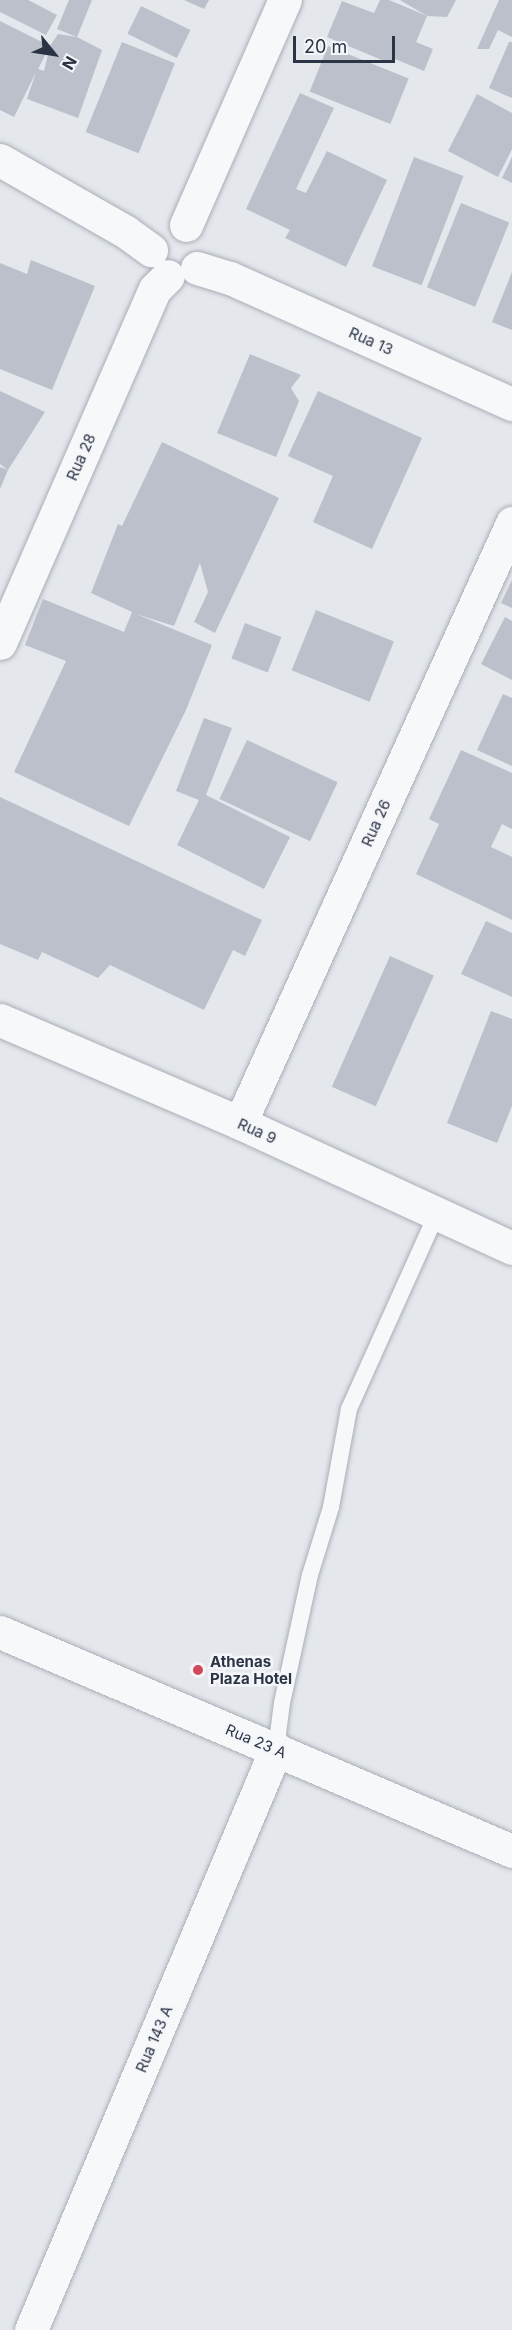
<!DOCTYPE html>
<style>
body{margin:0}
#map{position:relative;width:512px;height:2330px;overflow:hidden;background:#e4e7ec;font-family:Inter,sans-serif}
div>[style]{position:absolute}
.building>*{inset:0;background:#bbc0ca;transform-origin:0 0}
.roads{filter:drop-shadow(0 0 2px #a9aeb7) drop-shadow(0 0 2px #a9aeb7)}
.service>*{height:16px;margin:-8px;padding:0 8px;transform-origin:8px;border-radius:8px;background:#f7f8fa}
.minor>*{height:33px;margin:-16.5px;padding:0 16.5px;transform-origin:16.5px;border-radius:16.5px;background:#f7f8fa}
.tertiary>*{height:33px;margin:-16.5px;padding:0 16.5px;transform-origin:16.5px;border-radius:16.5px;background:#f7f8fa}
.dots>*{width:16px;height:16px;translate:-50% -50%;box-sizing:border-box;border:3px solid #f4f6f9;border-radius:50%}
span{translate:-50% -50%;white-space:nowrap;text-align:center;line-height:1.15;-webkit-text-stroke:5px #f4f6f9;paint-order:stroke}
.street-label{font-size:15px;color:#2b3445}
.poi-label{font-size:15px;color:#2b3445;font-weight:700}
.left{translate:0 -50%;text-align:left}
.north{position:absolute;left:24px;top:24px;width:60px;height:60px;-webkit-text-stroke:4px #f4f6f9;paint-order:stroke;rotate:120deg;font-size:16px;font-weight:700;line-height:24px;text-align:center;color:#2b3445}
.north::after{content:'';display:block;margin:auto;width:21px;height:27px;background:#2b3445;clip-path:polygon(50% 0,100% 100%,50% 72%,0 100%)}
.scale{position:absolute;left:293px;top:36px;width:102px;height:27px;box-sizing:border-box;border:3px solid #2b3445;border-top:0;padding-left:8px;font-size:18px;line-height:21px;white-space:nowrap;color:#2b3445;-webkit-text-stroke:4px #f4f6f9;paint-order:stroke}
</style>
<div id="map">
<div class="building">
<div style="clip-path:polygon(0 0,28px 0,57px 15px,46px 35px,0 12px)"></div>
<div style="clip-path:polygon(69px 0,92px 0,77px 37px,102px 50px,78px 118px,27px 99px,36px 72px,14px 117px,0 110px,0 21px,50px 46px,38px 69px,44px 71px,50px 46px,58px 34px,77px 37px,57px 29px)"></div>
<div style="clip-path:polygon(184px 0,209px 0,204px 9px)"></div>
<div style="clip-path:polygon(380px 0,389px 0,427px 16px,416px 42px,433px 49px,424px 71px,395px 59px,389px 63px,327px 37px,342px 1px,374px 13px)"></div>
<div style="clip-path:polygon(400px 0,456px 0,447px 17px,427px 16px)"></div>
<div style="clip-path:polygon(499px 0,512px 0,512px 37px,498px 30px,489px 49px,477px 49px)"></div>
<div style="left:141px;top:6px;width:55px;height:31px;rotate:26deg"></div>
<div style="left:122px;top:42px;width:57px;height:97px;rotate:22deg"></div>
<div style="clip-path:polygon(509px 42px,512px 42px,512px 98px,489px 88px)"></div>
<div style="left:328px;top:46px;width:87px;height:49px;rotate:22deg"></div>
<div style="clip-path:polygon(300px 93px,334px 108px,296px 189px,306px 193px,327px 151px,387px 180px,346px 267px,285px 238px,290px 230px,246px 209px)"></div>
<div style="clip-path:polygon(477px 94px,512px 113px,512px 149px,498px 177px,448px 151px)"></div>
<div style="left:414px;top:157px;width:53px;height:117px;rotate:21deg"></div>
<div style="clip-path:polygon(512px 157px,512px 183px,502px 178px)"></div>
<div style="left:461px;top:203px;width:52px;height:91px;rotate:22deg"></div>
<div style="clip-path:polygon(31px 260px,95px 286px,52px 390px,0 369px,0 263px,27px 274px)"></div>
<div style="clip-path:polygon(512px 272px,512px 330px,492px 322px)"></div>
<div style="clip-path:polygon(250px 354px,301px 375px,291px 388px,299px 401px,276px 457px,217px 433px)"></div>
<div style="clip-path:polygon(0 391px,45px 412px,8px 470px,0 489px,0 467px,8px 470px,0 464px)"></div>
<div style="clip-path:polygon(318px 391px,422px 438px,372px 549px,313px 522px,333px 476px,288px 456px)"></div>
<div style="clip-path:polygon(162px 442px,279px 498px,215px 633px,194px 622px,208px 592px,200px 563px,174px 626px,136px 614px,212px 645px,186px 710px,129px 826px,14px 772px,66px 661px,25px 645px,43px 599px,124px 632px,132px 612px,91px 593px,118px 524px,122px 526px)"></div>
<div style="clip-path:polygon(512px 580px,512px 608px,501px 603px)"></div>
<div style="left:316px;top:610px;width:84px;height:65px;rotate:22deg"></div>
<div style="clip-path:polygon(505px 617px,512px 621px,512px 680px,481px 664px)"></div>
<div style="left:245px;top:623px;width:39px;height:38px;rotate:21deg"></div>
<div style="clip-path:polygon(503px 694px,512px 698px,512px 766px,477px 750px)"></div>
<div style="clip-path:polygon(204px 718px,232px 728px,206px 795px,290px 837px,264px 889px,177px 845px,199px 800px,176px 791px)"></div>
<div style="left:247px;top:740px;width:100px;height:65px;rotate:25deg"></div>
<div style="clip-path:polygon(461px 750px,512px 773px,512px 829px,502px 824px,491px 847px,512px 857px,512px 920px,416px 874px,439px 824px,429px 819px)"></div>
<div style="clip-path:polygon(0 797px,262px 920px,245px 956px,233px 950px,204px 1010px,110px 965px,98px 978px,42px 952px,38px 960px,0 944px)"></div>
<div style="clip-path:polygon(486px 921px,512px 933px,512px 997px,461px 974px)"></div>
<div style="left:390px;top:956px;width:48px;height:143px;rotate:24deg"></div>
<div style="clip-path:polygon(491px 1011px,512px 1019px,512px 1106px,497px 1143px,447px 1123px)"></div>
</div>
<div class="roads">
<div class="service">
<div style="left:276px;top:1749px;width:46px;rotate:-82.6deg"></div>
<div style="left:282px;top:1703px;width:131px;rotate:-77.7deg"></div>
<div style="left:310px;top:1575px;width:71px;rotate:-72.8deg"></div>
<div style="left:331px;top:1507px;width:100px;rotate:-79.6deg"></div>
<div style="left:349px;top:1409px;width:215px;rotate:-65.8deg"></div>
</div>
<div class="minor">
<div style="left:0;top:160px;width:145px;rotate:29.7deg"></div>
<div style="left:126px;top:232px;width:31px;rotate:36deg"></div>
<div style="left:186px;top:225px;width:246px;rotate:-66.3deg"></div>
<div style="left:197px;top:268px;width:34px;rotate:17deg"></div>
<div style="left:230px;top:278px;width:309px;rotate:24.1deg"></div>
<div style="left:0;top:643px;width:386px;rotate:-66.4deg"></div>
<div style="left:155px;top:289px;width:18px;rotate:-45deg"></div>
<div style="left:240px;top:1123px;width:659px;rotate:-65.61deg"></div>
<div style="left:0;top:1632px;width:557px;rotate:23.16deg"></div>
<div style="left:31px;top:2330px;width:631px;rotate:-67.14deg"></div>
</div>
<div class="tertiary">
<div style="left:0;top:1020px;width:261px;rotate:23.2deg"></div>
<div style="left:240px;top:1123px;width:299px;rotate:24.7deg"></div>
</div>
</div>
<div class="dots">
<div style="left:198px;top:1670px;background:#d1495b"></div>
</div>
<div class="street-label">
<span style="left:371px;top:341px;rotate:24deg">Rua 13</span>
<span style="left:81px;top:457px;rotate:-66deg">Rua 28</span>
<span style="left:376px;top:823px;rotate:-66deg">Rua 26</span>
<span style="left:257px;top:1131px;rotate:24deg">Rua 9</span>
<span style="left:256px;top:1741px;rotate:23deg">Rua 23 A</span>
<span style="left:154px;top:2039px;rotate:-67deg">Rua 143 A</span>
</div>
<div class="poi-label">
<span class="left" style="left:210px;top:1670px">Athenas<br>Plaza Hotel</span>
</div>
<div class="north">N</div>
<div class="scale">20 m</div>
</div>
